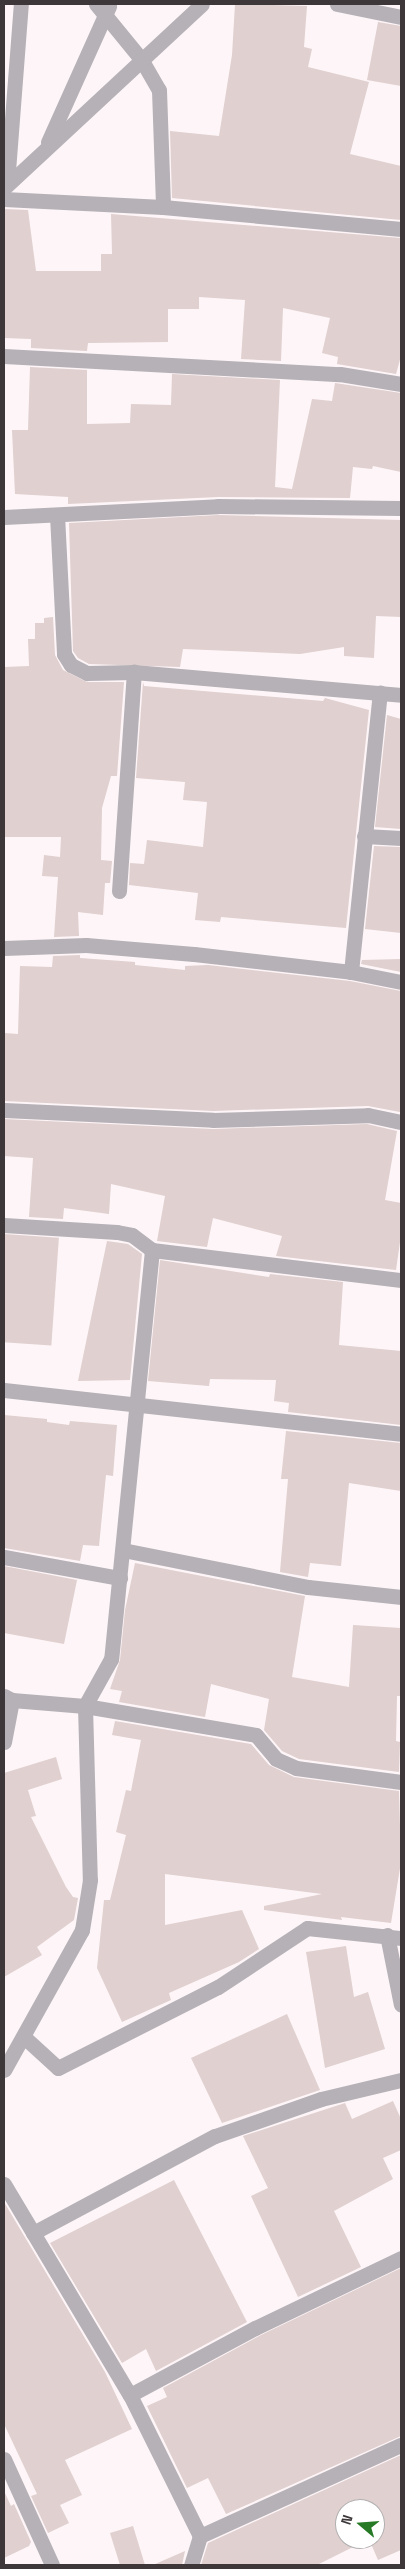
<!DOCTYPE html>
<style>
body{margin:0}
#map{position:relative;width:405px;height:2569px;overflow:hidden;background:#fef5f8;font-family:"Space Grotesk",sans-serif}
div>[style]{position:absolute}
.building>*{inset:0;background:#e0d0cf;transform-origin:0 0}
.street>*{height:15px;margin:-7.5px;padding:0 7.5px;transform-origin:7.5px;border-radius:7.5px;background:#b5b1b6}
span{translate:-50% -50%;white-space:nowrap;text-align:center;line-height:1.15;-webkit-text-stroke:5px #fff;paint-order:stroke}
.frame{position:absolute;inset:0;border:5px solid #3d3739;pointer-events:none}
.north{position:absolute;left:335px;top:2499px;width:50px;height:50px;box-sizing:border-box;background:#fff;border:1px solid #b1afb0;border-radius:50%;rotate:288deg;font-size:14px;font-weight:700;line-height:20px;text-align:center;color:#3d3739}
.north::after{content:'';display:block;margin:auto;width:18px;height:22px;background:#267925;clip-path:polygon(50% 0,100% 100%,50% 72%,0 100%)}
</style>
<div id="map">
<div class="building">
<div style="clip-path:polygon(235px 4px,307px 6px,304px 47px,312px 49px,308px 67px,369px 82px,350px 154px,401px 166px,401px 220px,172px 198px,170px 131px,219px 136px,232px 55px)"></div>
<div style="clip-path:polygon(378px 22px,401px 26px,401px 86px,367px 80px)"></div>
<div style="clip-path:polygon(4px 209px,28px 210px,36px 271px,101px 271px,101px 254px,112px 254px,111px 214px,401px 238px,401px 356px,396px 374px,337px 364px,338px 357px,322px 353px,330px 318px,283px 308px,281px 361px,241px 359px,245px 300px,199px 297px,199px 309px,168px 309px,168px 342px,88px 343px,87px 351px,31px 348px,31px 339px,4px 338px)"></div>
<div style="clip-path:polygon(30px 367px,87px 370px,87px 424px,130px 423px,131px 404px,171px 405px,172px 374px,280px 380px,275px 487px,292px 489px,312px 399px,332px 401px,335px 383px,401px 393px,401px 472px,373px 466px,372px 469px,353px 467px,350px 498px,218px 497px,68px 504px,68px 497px,15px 494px,12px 430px,28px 430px)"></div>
<div style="clip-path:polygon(218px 515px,401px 520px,401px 617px,376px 616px,374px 658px,344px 656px,344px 647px,300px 654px,183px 649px,180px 667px,89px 664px,78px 658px,73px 651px,69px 523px)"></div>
<div style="clip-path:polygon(53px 617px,55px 655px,63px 670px,87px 682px,124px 682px,117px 776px,111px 776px,102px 808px,101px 860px,112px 861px,110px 883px,105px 883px,103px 915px,78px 912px,79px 936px,54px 937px,58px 877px,42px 876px,44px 855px,60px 857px,61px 837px,4px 837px,4px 667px,29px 666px,28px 639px,35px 639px,35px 623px,44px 623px,44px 618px)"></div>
<div style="clip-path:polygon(143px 682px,144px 686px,323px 701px,325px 698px,369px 710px,346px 928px,221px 917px,220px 922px,195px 920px,198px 893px,129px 885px,130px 863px,144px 864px,147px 840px,203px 847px,207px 802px,183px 800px,185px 782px,136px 778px)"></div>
<div style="clip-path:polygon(387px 715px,401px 719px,401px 829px,375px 827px)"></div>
<div style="clip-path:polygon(374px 846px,401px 847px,401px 933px,365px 929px)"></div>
<div style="clip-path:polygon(80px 955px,80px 958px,135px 962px,135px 965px,185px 970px,185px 966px,208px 965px,350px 981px,401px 991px,400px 1112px,368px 1106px,213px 1111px,4px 1101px,4px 1033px,18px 1034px,20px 966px,52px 967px,53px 956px)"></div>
<div style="clip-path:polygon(401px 959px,401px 972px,361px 964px,362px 960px)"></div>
<div style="clip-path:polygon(4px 1119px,213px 1129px,367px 1124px,397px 1131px,385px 1200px,401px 1203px,401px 1235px,396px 1270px,276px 1256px,282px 1236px,213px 1218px,207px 1247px,157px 1241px,165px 1196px,111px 1184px,109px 1214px,64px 1208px,63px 1219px,29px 1217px,33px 1158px,4px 1156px)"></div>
<div style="left:4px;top:1234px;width:55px;height:108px;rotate:4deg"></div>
<div style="clip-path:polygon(107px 1241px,128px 1244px,142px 1254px,130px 1380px,78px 1381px)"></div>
<div style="clip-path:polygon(160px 1260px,269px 1277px,270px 1274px,343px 1282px,339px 1345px,401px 1351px,401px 1425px,288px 1412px,289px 1403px,274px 1401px,276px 1380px,210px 1379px,209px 1386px,148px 1381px)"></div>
<div style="clip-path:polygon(4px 1415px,47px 1419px,47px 1422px,69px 1425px,70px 1421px,117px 1425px,113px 1476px,106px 1475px,99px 1546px,83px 1545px,80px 1561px,4px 1548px)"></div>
<div style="clip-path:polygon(286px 1431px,401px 1443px,401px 1491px,349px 1483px,341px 1566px,310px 1563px,308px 1577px,280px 1572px,288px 1479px,281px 1479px)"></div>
<div style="clip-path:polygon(135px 1563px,305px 1596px,292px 1677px,349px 1687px,353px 1625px,401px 1628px,401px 1696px,397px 1696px,396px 1741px,400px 1742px,399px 1772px,299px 1759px,282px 1751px,264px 1730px,269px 1699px,211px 1684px,205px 1717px,119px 1702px,122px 1691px,110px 1689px,120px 1660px,125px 1610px)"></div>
<div style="clip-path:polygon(4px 1566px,77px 1580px,64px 1644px,4px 1633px)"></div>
<div style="clip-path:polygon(115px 1721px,251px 1744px,269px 1765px,294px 1777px,399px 1791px,401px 1862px,391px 1923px,341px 1917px,342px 1920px,264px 1910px,264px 1906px,322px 1894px,165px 1874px,165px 1925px,242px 1910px,259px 1949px,239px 1962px,169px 1993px,171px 2000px,122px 2022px,97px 1968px,104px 1900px,110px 1900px,126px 1835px,116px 1832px,126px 1790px,131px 1791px,141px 1740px,112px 1735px)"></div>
<div style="clip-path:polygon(56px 1757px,62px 1779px,28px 1790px,36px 1816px,31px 1817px,66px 1887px,73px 1897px,78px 1898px,74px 1920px,37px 1947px,42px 1955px,4px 1977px,4px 1773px)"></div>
<div style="clip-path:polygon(346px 1946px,354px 1997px,368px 1992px,385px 2049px,325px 2068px,306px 1952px)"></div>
<div style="clip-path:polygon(287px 2014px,320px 2090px,222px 2123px,191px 2058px)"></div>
<div style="clip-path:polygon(393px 2101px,401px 2119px,401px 2150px,383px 2158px,393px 2179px,334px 2211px,361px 2267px,298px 2297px,251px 2196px,268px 2188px,243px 2136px,345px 2103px,352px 2119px)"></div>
<div style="clip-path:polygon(174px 2180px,247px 2322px,156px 2371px,146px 2349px,122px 2363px,50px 2243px)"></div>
<div style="clip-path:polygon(4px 2202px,105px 2372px,132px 2429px,65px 2460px,82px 2495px,60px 2505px,69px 2523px,48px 2533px,31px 2496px,37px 2494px,4px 2424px)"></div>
<div style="clip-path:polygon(401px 2268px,401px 2436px,226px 2514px,208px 2478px,187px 2488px,147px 2406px,167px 2397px,163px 2388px,259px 2336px)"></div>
<div style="clip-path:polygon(401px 2455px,401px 2550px,378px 2560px,369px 2539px,375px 2539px,375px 2509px,345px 2509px,345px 2539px,369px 2539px,317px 2565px,201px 2565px,208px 2543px)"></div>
<div style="clip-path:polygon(4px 2491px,11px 2506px,14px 2504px,31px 2542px,29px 2546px,4px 2558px)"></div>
<div style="clip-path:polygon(133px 2526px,145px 2565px,120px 2565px,110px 2533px)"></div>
<div style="clip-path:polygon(185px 2551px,182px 2565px,153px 2565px)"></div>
</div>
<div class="street">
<div style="left:96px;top:4px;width:71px;rotate:50.7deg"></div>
<div style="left:141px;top:59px;width:36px;rotate:60deg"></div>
<div style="left:159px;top:90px;width:117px;rotate:88deg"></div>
<div style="left:337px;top:4px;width:65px;rotate:11.5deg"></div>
<div style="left:48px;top:142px;width:149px;rotate:-65.8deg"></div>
<div style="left:7px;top:184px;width:181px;rotate:-85.6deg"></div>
<div style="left:4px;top:188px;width:270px;rotate:-42.9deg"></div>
<div style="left:4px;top:199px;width:159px;rotate:2.9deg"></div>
<div style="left:163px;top:207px;width:239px;rotate:5.3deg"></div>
<div style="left:4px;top:356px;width:336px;rotate:3.1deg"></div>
<div style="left:340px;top:374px;width:62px;rotate:9.3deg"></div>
<div style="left:57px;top:515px;width:139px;rotate:87.1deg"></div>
<div style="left:64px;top:654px;width:13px;rotate:58deg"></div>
<div style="left:71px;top:665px;width:18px;rotate:27deg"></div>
<div style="left:87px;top:673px;width:47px;rotate:-1.2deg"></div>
<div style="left:134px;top:672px;width:268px;rotate:4.9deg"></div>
<div style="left:4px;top:517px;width:214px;rotate:-2.9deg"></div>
<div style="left:218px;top:506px;width:183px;rotate:0.6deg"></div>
<div style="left:364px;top:836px;width:37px;rotate:3deg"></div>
<div style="left:119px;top:891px;width:220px;rotate:-86.1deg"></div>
<div style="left:4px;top:948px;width:82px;rotate:-2.1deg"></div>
<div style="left:86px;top:945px;width:108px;rotate:4.8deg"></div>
<div style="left:194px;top:954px;width:158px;rotate:6.5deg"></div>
<div style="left:351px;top:972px;width:51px;rotate:11.3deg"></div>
<div style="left:351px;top:972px;width:281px;rotate:-84.1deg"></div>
<div style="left:4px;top:1110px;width:209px;rotate:2.7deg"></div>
<div style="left:213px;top:1120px;width:155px;rotate:-1.8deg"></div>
<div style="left:368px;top:1115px;width:34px;rotate:12deg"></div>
<div style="left:4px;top:1225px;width:113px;rotate:3.5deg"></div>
<div style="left:117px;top:1232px;width:15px;rotate:11deg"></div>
<div style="left:132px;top:1235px;width:25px;rotate:37deg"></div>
<div style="left:152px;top:1250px;width:411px;rotate:95.7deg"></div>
<div style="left:111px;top:1659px;width:54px;rotate:119deg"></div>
<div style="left:85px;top:1706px;width:174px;rotate:88.4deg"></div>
<div style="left:90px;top:1880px;width:51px;rotate:99.1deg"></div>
<div style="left:82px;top:1930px;width:160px;rotate:119.1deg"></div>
<div style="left:152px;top:1250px;width:251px;rotate:6.9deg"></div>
<div style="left:4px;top:1390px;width:399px;rotate:6.3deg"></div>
<div style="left:123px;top:1550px;width:189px;rotate:11.3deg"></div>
<div style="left:308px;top:1587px;width:94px;rotate:6.1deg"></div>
<div style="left:4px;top:1557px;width:118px;rotate:10.3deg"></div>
<div style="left:4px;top:1696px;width:9px;rotate:27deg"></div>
<div style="left:12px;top:1700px;width:73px;rotate:4.7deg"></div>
<div style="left:85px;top:1706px;width:173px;rotate:9.6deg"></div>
<div style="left:256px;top:1735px;width:31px;rotate:50deg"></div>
<div style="left:276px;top:1759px;width:22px;rotate:24deg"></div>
<div style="left:296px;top:1768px;width:106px;rotate:7.6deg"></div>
<div style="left:4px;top:1742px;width:43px;rotate:-79.2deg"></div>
<div style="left:387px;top:1935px;width:71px;rotate:78.7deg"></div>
<div style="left:24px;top:2037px;width:46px;rotate:42.4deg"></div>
<div style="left:58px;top:2068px;width:179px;rotate:-26.9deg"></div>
<div style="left:218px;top:1987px;width:107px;rotate:-33.5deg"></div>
<div style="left:307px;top:1928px;width:95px;rotate:6.1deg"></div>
<div style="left:4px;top:2184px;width:246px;rotate:59.2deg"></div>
<div style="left:130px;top:2395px;width:157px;rotate:63.6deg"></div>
<div style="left:200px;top:2536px;width:30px;rotate:107deg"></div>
<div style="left:33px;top:2233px;width:206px;rotate:-28.1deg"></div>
<div style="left:215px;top:2136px;width:112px;rotate:-19.2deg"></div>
<div style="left:321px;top:2099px;width:82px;rotate:-13.4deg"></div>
<div style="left:130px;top:2395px;width:142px;rotate:-28.2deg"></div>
<div style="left:255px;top:2328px;width:162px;rotate:-25.6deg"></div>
<div style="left:4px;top:2459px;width:116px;rotate:65.6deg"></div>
<div style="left:200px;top:2536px;width:221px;rotate:-24.4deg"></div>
</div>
<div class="frame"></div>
<div class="north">N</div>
</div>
